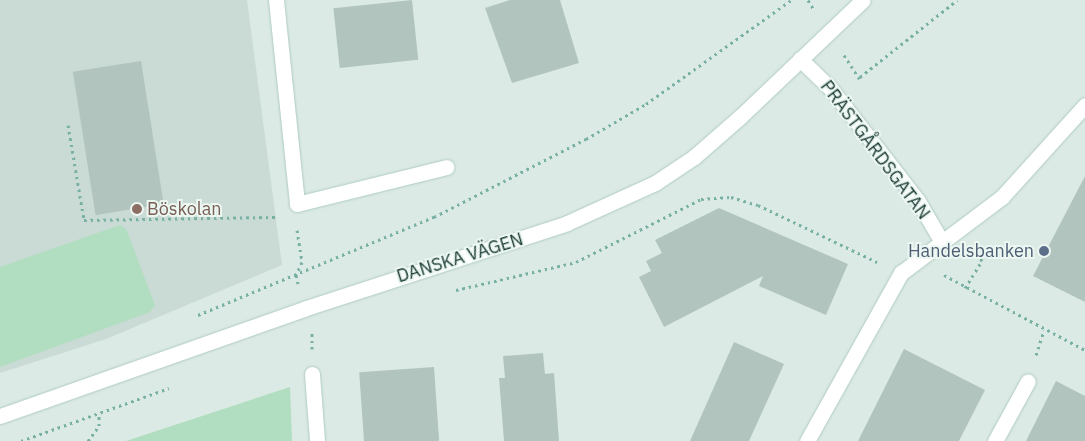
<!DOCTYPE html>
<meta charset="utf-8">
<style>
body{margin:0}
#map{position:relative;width:1085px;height:441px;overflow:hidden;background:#dceae5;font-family:"IBM Plex Sans",sans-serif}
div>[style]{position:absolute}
.built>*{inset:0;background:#cadad4}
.green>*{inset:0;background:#b1dec1}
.building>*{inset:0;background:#b1c5be;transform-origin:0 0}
.path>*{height:3px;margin-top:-1.5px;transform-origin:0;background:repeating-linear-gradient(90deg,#78b1a4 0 2.5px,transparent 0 6.5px)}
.roads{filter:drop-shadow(0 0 1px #aecbc2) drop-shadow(0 0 1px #aecbc2)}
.lane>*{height:15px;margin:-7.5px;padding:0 7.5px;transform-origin:7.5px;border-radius:7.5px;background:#fff}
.street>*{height:15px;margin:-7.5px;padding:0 7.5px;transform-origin:7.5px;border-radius:7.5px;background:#fff}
.secondary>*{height:15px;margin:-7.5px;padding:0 7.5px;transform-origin:7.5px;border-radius:7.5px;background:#fff}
.dots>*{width:14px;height:14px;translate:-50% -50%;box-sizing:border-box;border:2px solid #ecf7f2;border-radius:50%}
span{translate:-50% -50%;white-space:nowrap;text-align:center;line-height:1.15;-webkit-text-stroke:4px #ecf7f2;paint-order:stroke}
.street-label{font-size:18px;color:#1c3a35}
.education-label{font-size:18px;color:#785e54}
.left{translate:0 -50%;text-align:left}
.service-label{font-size:18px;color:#4e5e75}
.right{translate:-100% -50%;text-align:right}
</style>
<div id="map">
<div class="built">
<div style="clip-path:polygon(0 0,247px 0,282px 265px,106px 339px,0 373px)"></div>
</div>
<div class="green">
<div style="clip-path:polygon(120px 225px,126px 229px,155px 305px,150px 312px,0 367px,0 267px)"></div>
<div style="clip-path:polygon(290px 387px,292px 441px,126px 441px)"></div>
</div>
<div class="building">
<div style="left:412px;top:0;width:60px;height:79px;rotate:84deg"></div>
<div style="clip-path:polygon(510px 0,560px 0,579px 63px,512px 83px,485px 8px)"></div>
<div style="left:141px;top:61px;width:145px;height:69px;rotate:81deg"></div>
<div style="clip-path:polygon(1085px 176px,1085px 302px,1033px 276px)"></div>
<div style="clip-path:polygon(719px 208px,848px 264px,826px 315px,759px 286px,763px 276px,664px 327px,639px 277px,651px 271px,646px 261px,662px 253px,655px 240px)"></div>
<div style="clip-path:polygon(734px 342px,784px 364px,749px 441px,690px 441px)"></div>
<div style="clip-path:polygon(904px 349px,985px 390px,959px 441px,858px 441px)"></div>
<div style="clip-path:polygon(543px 353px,545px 374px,554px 373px,559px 441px,504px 441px,499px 378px,505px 378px,503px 356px)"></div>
<div style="left:434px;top:367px;width:74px;height:75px;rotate:86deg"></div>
<div style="clip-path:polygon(1056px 381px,1085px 396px,1085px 441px,1026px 441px)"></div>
</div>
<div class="path">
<div style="left:808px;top:0;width:12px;rotate:59deg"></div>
<div style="left:844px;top:55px;width:31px;rotate:57deg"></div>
<div style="left:860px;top:77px;width:124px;rotate:-38.4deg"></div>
<div style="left:68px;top:125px;width:96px;rotate:80.4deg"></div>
<div style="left:84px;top:220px;width:191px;rotate:-0.9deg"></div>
<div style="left:297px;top:230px;width:32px;rotate:81deg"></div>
<div style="left:302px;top:262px;width:14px;rotate:115deg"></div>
<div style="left:296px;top:275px;width:9px;rotate:77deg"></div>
<div style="left:944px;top:275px;width:160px;rotate:28deg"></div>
<div style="left:965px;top:288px;width:32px;rotate:-58deg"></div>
<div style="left:982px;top:261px;width:12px;rotate:-121deg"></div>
<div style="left:456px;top:290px;width:123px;rotate:-13.1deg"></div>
<div style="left:576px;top:262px;width:140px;rotate:-26.7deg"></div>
<div style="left:701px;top:199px;width:30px;rotate:-4deg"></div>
<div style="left:731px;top:197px;width:28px;rotate:17deg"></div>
<div style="left:758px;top:205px;width:132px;rotate:25.6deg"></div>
<div style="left:198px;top:315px;width:256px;rotate:-22.6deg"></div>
<div style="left:434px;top:217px;width:171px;rotate:-27.2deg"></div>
<div style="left:586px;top:139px;width:69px;rotate:-30.3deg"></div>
<div style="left:646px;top:104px;width:178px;rotate:-35.6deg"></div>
<div style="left:312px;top:349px;width:16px;rotate:-90deg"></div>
<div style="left:1036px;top:355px;width:26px;rotate:-72deg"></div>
<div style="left:21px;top:441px;width:157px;rotate:-19.7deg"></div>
<div style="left:88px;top:441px;width:19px;rotate:-54deg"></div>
<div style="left:99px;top:426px;width:13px;rotate:-90deg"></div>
</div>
<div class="roads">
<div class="lane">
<div style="left:297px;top:204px;width:154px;rotate:-13.9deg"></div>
</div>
<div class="street">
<div style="left:276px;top:0;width:205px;rotate:84.1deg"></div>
<div style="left:800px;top:59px;width:43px;rotate:44.1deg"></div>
<div style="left:831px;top:89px;width:142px;rotate:52.2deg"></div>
<div style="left:918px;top:201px;width:48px;rotate:59.7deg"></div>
<div style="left:312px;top:374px;width:67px;rotate:85.7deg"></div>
<div style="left:807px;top:441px;width:193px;rotate:-60.8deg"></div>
<div style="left:901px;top:273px;width:126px;rotate:-37deg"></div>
<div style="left:1002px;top:197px;width:124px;rotate:-47.9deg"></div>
<div style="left:995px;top:441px;width:68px;rotate:-61.2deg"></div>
</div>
<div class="secondary">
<div style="left:0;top:416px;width:324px;rotate:-19.4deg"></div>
<div style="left:306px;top:308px;width:274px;rotate:-18deg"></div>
<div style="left:567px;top:223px;width:97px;rotate:-24.4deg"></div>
<div style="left:655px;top:183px;width:47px;rotate:-33.7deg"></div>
<div style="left:694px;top:157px;width:62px;rotate:-41.1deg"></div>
<div style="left:741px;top:116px;width:168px;rotate:-43.6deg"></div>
</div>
</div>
<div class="dots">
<div style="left:137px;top:209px;background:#8d6e63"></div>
<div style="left:1044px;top:251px;background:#5c6f8a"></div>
</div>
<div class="street-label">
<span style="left:875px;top:150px;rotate:53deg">PRÄSTGÅRDSGATAN</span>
<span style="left:460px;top:258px;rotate:-17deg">DANSKA VÄGEN</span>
</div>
<div class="education-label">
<span class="left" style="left:147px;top:209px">Böskolan</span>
</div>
<div class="service-label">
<span class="right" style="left:1034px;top:251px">Handelsbanken</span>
</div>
</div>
